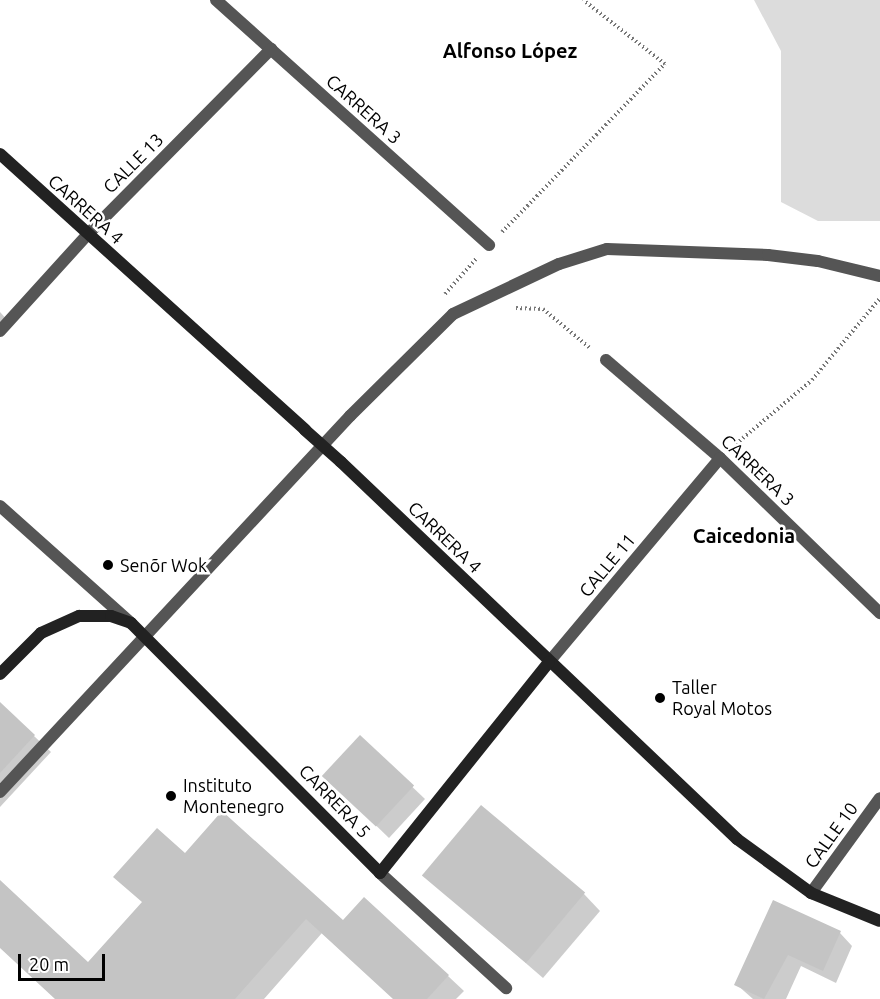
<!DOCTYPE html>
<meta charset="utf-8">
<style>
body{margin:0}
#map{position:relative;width:880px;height:999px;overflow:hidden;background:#fff;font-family:Ubuntu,sans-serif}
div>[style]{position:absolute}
.green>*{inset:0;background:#dcdcdc}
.shadow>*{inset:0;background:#0003}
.building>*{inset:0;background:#c4c4c4;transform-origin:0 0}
.path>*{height:4px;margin-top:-2px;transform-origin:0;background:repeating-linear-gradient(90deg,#777 0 1.5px,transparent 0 4.5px)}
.minor>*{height:12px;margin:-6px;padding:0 6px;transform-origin:6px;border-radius:6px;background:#555}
.tertiary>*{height:12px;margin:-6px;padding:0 6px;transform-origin:6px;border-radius:6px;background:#555}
.secondary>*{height:12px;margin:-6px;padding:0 6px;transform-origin:6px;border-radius:6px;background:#222}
.secondary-bridge>*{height:12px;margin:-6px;padding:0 6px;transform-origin:6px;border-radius:6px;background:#222}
.dots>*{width:16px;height:16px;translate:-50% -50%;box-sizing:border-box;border:3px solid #fff;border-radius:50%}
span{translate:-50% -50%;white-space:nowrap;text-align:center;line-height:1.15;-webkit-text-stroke:5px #fff;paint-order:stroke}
.street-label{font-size:18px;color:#000}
.poi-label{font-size:18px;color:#000}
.left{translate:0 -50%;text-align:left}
.neighbourhood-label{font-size:20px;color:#000;font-weight:700}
.scale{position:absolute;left:18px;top:954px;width:87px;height:27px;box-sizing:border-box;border:3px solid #000;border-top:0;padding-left:8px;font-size:18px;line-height:21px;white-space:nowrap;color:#000;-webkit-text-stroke:4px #fff;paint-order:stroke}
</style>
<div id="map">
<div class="green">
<div style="clip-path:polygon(754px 0,880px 0,880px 221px,818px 221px,781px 202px,781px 51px)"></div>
</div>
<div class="shadow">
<div style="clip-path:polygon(0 312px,10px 323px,0 334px)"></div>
<div style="clip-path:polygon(0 704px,51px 752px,0 807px)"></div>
<div style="clip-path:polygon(360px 737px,425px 799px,389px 838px,337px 788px)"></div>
<div style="clip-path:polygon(185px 855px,343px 922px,448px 976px,464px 991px,456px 999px,394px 999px,322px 933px,264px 999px,56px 999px,0 947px,0 885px,88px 964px)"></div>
<div style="clip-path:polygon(424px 875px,584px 894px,600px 911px,543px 978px)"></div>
<div style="clip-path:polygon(774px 902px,840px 933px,852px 946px,836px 983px,801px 966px,786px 999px,753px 999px,736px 984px)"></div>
</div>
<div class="building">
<div style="clip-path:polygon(0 702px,35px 735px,0 773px)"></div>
<div style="left:360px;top:735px;width:74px;height:56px;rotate:43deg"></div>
<div style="left:481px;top:805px;width:136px;height:92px;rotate:40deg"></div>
<div style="clip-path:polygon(222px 811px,343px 920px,364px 897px,449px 975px,427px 999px,393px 999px,306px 919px,235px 999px,55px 999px,0 948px,0 880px,88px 962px,142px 902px,113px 877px,157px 828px,185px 853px)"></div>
<div style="clip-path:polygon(773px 900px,841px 931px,823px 971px,788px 955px,764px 999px,734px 985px)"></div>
</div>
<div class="path">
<div style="left:502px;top:232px;width:234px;rotate:-45.9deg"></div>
<div style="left:665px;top:64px;width:104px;rotate:-142deg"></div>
<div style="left:445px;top:294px;width:47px;rotate:-48.5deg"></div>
<div style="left:516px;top:308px;width:27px;rotate:2deg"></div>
<div style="left:543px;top:309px;width:61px;rotate:39.7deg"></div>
<div style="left:736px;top:444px;width:99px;rotate:-40.1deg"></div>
<div style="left:812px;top:380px;width:107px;rotate:-50.3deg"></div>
</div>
<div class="minor">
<div style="left:216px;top:0;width:367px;rotate:41.9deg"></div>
<div style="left:0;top:331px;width:130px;rotate:-47.8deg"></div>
<div style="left:87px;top:235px;width:262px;rotate:-45.3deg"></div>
<div style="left:606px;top:360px;width:150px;rotate:40.7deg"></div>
<div style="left:720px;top:458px;width:223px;rotate:44.1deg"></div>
<div style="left:0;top:506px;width:176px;rotate:41.8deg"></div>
<div style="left:549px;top:662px;width:266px;rotate:-50deg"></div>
<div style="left:0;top:792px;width:514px;rotate:-47.05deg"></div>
<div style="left:350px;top:416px;width:145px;rotate:-44.7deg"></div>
<div style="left:453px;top:314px;width:117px;rotate:-25.3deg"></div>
<div style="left:559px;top:264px;width:50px;rotate:-17.4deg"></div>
<div style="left:607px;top:249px;width:161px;rotate:2.1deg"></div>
<div style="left:768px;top:255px;width:50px;rotate:6.8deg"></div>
<div style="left:818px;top:261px;width:64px;rotate:13.6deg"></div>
<div style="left:380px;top:873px;width:171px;rotate:42.4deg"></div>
</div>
<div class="tertiary">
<div style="left:811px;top:893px;width:117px;rotate:-54deg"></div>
</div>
<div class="secondary">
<div style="left:0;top:154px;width:411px;rotate:42.1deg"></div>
<div style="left:341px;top:462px;width:547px;rotate:43.59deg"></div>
<div style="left:737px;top:839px;width:92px;rotate:36.1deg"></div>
<div style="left:811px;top:893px;width:74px;rotate:22.1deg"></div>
<div style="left:0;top:674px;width:58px;rotate:-45deg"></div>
<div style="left:41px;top:633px;width:42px;rotate:-24.1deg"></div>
<div style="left:79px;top:616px;width:32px"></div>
<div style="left:111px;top:616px;width:21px;rotate:19deg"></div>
<div style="left:131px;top:623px;width:353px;rotate:45.1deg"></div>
<div style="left:380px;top:873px;width:270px;rotate:-51.3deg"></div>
</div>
<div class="secondary-bridge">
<div style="left:305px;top:430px;width:48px;rotate:41.6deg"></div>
</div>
<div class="dots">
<div style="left:108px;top:565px;background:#000"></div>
<div style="left:660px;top:698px;background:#000"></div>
<div style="left:171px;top:796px;background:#000"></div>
</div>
<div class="street-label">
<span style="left:364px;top:109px;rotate:42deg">CARRERA 3</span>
<span style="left:133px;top:163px;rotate:-45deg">CALLE 13</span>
<span style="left:86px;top:209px;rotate:42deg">CARRERA 4</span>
<span style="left:758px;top:470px;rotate:44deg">CARRERA 3</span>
<span style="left:445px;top:537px;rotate:44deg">CARRERA 4</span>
<span style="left:607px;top:565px;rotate:-50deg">CALLE 11</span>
<span style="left:335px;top:801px;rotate:46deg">CARRERA 5</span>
<span style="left:831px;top:835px;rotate:-54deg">CALLE 10</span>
</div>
<div class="poi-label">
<span class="left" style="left:120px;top:565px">Senõr Wok</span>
<span class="left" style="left:672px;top:698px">Taller<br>Royal Motos</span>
<span class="left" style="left:183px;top:796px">Instituto<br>Montenegro</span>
</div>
<div class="neighbourhood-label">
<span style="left:510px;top:50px">Alfonso López</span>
<span style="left:744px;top:535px">Caicedonia</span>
</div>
<div class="scale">20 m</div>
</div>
